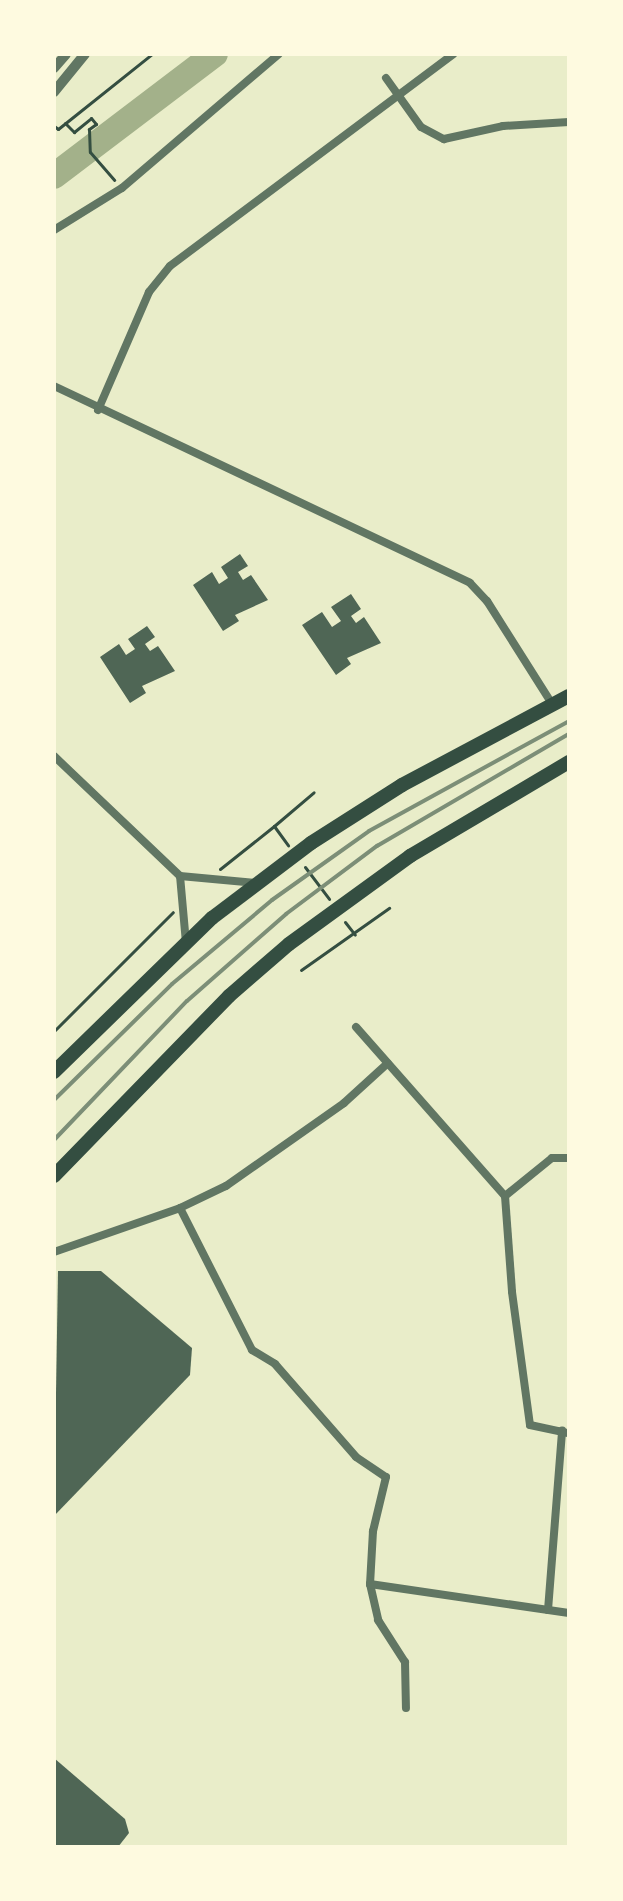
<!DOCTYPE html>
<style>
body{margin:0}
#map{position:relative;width:623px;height:1901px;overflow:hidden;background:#e9edc9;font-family:"Open Sans",sans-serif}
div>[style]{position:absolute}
.river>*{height:26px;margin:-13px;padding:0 13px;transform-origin:13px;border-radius:13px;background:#a3b18a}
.building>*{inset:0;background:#4f6655}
.path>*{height:3px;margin:-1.5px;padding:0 1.5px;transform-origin:1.5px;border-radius:1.5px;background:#344e41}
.minor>*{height:8px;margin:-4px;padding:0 4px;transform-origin:4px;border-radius:4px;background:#617663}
.tertiary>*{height:10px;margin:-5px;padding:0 5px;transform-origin:5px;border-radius:5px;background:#617663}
.trunk>*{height:14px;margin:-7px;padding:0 7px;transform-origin:7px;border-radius:7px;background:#344e41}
.rail>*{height:4px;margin:-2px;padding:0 2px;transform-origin:2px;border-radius:2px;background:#7c8e77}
span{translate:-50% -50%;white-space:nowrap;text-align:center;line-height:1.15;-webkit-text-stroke:6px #fefae0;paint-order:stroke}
.frame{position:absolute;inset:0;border:56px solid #fefae0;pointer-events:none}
</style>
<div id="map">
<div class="river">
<div style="left:54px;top:176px;width:202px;rotate:-37.2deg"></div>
</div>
<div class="building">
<div style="clip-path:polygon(240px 554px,248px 566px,238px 572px,243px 580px,251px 575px,268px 600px,235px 615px,239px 621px,223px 631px,193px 585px,212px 572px,219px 584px,228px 578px,221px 567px)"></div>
<div style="clip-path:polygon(351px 594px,361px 609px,351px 616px,356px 623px,364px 617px,381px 643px,347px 658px,351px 664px,336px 675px,302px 625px,322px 612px,332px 627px,341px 621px,331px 607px)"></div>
<div style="clip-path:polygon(147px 626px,155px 637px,145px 644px,150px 651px,158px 646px,175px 671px,142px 686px,146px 693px,130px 703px,100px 657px,119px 644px,126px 655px,135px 649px,128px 639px)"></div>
<div style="clip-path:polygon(58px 1271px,101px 1271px,192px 1348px,190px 1375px,54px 1516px)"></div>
<div style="clip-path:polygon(54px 1758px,125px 1819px,129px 1833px,118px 1847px,54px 1846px)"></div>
</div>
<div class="path">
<div style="left:65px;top:123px;width:13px;rotate:45deg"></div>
<div style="left:74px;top:132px;width:22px;rotate:-39deg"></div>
<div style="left:91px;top:118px;width:8px;rotate:50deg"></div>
<div style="left:96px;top:124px;width:9px;rotate:144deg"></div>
<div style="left:89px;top:129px;width:23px;rotate:88deg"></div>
<div style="left:90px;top:152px;width:37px;rotate:49deg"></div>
<div style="left:54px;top:126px;width:5px;rotate:37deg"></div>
<div style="left:58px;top:129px;width:120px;rotate:-38.6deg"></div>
<div style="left:274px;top:826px;width:52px;rotate:-40.4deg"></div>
<div style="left:305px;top:867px;width:40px;rotate:53deg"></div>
<div style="left:220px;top:869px;width:69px;rotate:-38.5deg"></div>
<div style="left:274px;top:826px;width:24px;rotate:54deg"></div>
<div style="left:345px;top:922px;width:16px;rotate:52deg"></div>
<div style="left:301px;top:970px;width:108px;rotate:-35.2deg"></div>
<div style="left:54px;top:1031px;width:168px;rotate:-45deg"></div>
</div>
<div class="minor">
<div style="left:386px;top:78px;width:60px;rotate:54.5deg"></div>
<div style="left:421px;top:127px;width:26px;rotate:28deg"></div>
<div style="left:444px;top:139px;width:60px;rotate:-12.4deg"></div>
<div style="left:503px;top:126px;width:66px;rotate:-3.5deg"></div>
<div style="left:54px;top:230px;width:80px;rotate:-31.7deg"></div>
<div style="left:122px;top:188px;width:206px;rotate:-40.5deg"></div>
<div style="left:54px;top:386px;width:460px;rotate:25.3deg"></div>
<div style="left:470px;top:583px;width:25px;rotate:47deg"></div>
<div style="left:487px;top:601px;width:122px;rotate:57.7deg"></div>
<div style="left:98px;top:410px;width:129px;rotate:-66.6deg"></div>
<div style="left:149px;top:292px;width:33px;rotate:-51deg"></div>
<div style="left:170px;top:266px;width:354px;rotate:-36.8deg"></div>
<div style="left:54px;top:756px;width:174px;rotate:43.6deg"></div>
<div style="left:186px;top:943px;width:67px;rotate:-95.1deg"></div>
<div style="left:180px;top:876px;width:77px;rotate:5.2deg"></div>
<div style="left:356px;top:1027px;width:225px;rotate:48.6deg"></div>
<div style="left:505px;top:1196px;width:96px;rotate:85.8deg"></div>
<div style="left:512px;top:1292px;width:134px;rotate:82.3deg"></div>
<div style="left:530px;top:1425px;width:40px;rotate:12deg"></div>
<div style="left:505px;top:1196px;width:60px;rotate:-39deg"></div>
<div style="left:552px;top:1158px;width:17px"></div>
<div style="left:180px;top:1208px;width:159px;rotate:63.1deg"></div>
<div style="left:252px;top:1350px;width:27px;rotate:31deg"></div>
<div style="left:275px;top:1364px;width:123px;rotate:48.9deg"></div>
<div style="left:356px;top:1457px;width:36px;rotate:34deg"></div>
<div style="left:386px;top:1477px;width:56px;rotate:103.5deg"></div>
<div style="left:373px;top:1531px;width:53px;rotate:93.2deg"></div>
<div style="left:370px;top:1584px;width:37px;rotate:77deg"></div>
<div style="left:378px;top:1620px;width:50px;rotate:57.3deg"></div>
<div style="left:405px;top:1662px;width:46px;rotate:88.8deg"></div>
<div style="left:54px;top:1252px;width:133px;rotate:-19.2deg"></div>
<div style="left:180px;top:1208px;width:51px;rotate:-25.6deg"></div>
<div style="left:226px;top:1186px;width:144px;rotate:-35.1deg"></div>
<div style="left:344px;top:1103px;width:59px;rotate:-42.3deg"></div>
<div style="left:370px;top:1584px;width:201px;rotate:8.3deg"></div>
<div style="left:548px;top:1610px;width:180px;rotate:-85.5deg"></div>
</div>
<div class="tertiary">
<div style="left:54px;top:68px;width:18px;rotate:-49deg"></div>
<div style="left:54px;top:92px;width:49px;rotate:-50.8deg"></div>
</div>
<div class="trunk">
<div style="left:54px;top:1072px;width:221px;rotate:-44.3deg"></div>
<div style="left:212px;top:918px;width:124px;rotate:-37.1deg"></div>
<div style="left:311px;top:843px;width:108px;rotate:-32.5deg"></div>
<div style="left:402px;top:785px;width:189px;rotate:-28.1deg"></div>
<div style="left:54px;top:1176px;width:251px;rotate:-45.8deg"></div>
<div style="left:229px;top:996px;width:79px;rotate:-40.9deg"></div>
<div style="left:289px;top:944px;width:150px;rotate:-36deg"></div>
<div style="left:410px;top:856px;width:185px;rotate:-30.6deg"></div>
</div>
<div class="rail">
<div style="left:54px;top:1100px;width:165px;rotate:-44.5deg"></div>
<div style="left:172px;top:984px;width:131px;rotate:-40deg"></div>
<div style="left:272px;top:900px;width:119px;rotate:-35.4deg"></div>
<div style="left:369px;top:831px;width:228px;rotate:-28.8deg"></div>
<div style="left:54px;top:1140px;width:192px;rotate:-46.3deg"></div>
<div style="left:187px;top:1001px;width:132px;rotate:-41.3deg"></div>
<div style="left:286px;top:914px;width:114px;rotate:-36.8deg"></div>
<div style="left:377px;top:846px;width:222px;rotate:-30.3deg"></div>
</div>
<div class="frame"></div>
</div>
